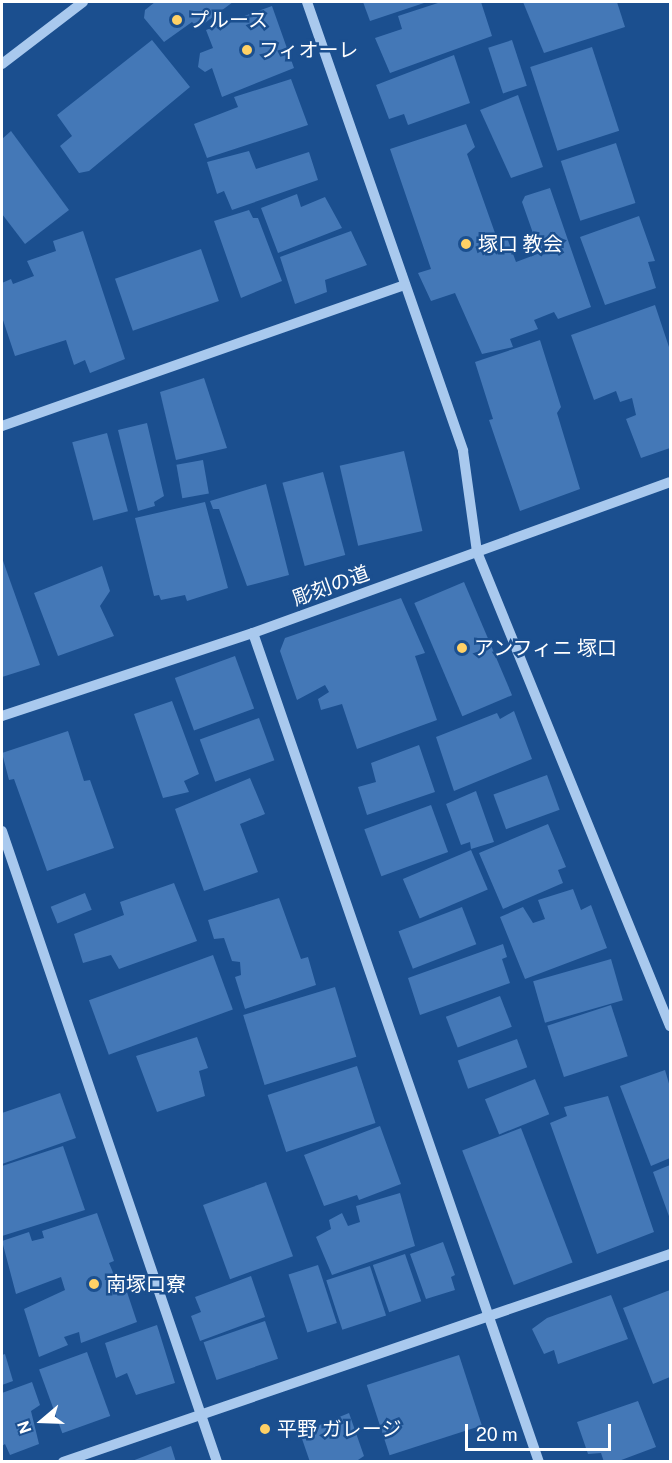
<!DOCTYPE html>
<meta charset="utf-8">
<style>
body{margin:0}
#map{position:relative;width:672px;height:1463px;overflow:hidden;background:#1b4f8f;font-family:"Public Sans","Noto Sans JP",sans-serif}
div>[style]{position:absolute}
.building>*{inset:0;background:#4478b7;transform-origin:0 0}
.minor>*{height:10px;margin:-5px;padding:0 5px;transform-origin:5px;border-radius:5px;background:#a9c9ee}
.dots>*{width:16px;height:16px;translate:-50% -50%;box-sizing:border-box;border:3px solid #1b4f8f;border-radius:50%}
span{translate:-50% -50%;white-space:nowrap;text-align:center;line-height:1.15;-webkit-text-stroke:5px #1b4f8f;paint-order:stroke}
.poi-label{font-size:20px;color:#fff}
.left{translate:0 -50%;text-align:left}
.street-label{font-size:20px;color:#fff}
.frame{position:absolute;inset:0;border:3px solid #fff;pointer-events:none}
.north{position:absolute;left:12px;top:1391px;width:60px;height:60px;-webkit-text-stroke:4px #1b4f8f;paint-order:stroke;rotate:251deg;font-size:16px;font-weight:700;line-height:24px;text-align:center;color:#fff}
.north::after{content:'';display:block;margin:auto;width:21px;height:27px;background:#fff;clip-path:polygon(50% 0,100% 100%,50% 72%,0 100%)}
.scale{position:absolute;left:465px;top:1424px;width:146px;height:27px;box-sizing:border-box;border:3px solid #fff;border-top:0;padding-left:8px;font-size:18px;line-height:21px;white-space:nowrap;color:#fff;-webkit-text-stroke:4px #1b4f8f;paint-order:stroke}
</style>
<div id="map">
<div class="building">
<div style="clip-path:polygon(155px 2px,233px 2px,198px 28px,192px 22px,164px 42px,144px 18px,145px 10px)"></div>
<div style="clip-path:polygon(363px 2px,427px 2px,370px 21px)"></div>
<div style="clip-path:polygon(441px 2px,481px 2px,492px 36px,390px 73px,375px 38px,402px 29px,398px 16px)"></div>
<div style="clip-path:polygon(523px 2px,617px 2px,625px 27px,544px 53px)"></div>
<div style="clip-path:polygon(272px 6px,294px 68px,222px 97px,212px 68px,205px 72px,198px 67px,200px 53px,213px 48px,206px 30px)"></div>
<div style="clip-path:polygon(152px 40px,190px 87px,89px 171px,79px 173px,60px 146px,72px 136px,57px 115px)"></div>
<div style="left:512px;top:40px;width:48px;height:25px;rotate:72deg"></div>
<div style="left:592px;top:47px;width:88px;height:65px;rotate:72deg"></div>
<div style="clip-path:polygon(454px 55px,470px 103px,408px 125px,404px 114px,389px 119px,376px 85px)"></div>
<div style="clip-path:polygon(291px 79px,308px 125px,207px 158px,194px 124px,238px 107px,234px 97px)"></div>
<div style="clip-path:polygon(518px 95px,543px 167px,511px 178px,480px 110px)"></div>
<div style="clip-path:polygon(466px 124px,475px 147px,467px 154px,495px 233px,506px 235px,516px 262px,540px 253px,522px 202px,525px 196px,550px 188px,591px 307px,558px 319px,554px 312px,534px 320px,538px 329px,510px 339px,513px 347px,482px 354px,455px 293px,431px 301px,418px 273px,431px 269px,390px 149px)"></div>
<div style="clip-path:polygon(11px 131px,69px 210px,25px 244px,2px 214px,2px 139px)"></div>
<div style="left:616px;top:143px;width:63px;height:58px;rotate:72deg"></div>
<div style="clip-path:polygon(249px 151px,256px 169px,309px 152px,318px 180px,232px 210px,224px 191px,217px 194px,207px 162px)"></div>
<div style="clip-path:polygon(297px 194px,301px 207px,325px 197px,342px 228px,278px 253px,261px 208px)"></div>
<div style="clip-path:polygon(249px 210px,253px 218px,258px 218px,282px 281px,241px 298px,214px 221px)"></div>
<div style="clip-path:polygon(639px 216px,655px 261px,648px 262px,656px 288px,605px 305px,580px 237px)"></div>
<div style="clip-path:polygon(83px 231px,125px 359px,90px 373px,85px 360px,74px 365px,66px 340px,15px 356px,2px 317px,2px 283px,11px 279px,13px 284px,34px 276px,27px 261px,56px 251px,53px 241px)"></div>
<div style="clip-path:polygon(351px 231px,367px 265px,325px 280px,327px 292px,295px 304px,280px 257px)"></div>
<div style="left:201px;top:249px;width:55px;height:91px;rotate:71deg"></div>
<div style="clip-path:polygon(655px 305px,670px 350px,670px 448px,641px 458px,626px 419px,636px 415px,632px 398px,620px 402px,616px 391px,594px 400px,571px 335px)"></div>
<div style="clip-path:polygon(540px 340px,561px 407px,557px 413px,580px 489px,520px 511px,489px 420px,493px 419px,475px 362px)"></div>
<div style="clip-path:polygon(204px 378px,227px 448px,176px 460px,160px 392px)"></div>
<div style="clip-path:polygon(147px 423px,164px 496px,154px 502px,155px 506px,138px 511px,118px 430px)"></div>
<div style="left:107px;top:433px;width:81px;height:36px;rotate:75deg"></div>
<div style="left:404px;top:451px;width:82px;height:66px;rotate:77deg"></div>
<div style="left:203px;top:460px;width:34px;height:27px;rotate:80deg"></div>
<div style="left:323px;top:472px;width:86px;height:42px;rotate:75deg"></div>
<div style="clip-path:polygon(266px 484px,289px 575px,247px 586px,219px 509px,213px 509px,210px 501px)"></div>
<div style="clip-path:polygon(205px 502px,228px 588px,187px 601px,185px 595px,161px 600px,159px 595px,154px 596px,135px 518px)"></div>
<div style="clip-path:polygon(2px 558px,40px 665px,2px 677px)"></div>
<div style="clip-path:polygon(102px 566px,110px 591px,100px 606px,114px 636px,58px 656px,34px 593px)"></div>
<div style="left:464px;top:582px;width:123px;height:54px;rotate:67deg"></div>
<div style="clip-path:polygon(401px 598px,425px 653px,415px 656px,437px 720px,357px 749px,342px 704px,321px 710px,318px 699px,329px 692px,325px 685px,297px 700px,280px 651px,285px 638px)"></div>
<div style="left:235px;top:656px;width:56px;height:64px;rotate:70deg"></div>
<div style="clip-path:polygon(172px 701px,199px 774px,184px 781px,189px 792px,163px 798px,134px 714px)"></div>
<div style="clip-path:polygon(514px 711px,532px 759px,454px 791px,436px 737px,497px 713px,500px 719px)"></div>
<div style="left:259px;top:718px;width:45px;height:63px;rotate:70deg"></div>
<div style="clip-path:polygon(68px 731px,84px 781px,90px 780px,114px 848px,47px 871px,14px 779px,9px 780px,2px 753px)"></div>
<div style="clip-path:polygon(419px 745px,435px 792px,367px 815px,358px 787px,376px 782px,371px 763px)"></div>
<div style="left:547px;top:775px;width:37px;height:57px;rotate:70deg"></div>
<div style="clip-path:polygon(250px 778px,265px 814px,240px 824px,258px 872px,204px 891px,175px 809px)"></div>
<div style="clip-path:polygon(476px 791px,494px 842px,471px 849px,470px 842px,461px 845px,446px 804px)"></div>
<div style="left:431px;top:805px;width:50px;height:71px;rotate:70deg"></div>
<div style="clip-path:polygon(548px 824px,566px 867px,558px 870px,563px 883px,503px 909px,479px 853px)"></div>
<div style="left:471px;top:850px;width:43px;height:74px;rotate:67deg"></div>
<div style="clip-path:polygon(174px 883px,197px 941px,119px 969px,111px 955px,83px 963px,74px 934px,124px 915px,120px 902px)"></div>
<div style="clip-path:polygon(573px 889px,581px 910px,591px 905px,607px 948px,525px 979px,500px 917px,523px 907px,533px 923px,545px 919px,538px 900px)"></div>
<div style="left:85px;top:893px;width:18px;height:37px;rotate:68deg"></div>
<div style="clip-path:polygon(279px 898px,301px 959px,308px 957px,316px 985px,245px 1009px,235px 977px,241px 975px,240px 962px,232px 961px,224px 938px,214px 939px,208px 920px)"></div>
<div style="left:462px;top:907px;width:40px;height:68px;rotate:69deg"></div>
<div style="clip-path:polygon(503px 944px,507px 957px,502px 959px,510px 983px,420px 1015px,408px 978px)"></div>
<div style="left:213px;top:955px;width:58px;height:132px;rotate:70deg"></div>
<div style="left:611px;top:959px;width:43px;height:81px;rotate:74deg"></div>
<div style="left:335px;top:987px;width:73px;height:96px;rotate:73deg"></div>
<div style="left:500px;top:996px;width:33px;height:58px;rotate:69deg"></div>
<div style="left:611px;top:1005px;width:54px;height:67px;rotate:72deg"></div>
<div style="clip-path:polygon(197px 1037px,208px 1068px,199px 1071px,205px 1096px,157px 1112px,136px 1056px)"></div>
<div style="left:517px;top:1039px;width:30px;height:63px;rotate:70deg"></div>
<div style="left:357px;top:1066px;width:60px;height:94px;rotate:72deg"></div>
<div style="clip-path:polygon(665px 1070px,670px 1087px,670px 1158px,651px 1166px,620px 1086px)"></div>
<div style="left:535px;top:1079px;width:38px;height:54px;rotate:68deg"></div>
<div style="clip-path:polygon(60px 1093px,76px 1138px,2px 1164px,2px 1113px)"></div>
<div style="clip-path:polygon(608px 1096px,654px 1232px,597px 1254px,550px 1123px,567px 1116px,564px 1107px)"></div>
<div style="clip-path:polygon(380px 1126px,401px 1184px,359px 1200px,357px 1195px,324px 1206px,304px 1155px)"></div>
<div style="left:521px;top:1128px;width:144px;height:63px;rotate:69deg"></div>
<div style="clip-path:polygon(63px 1146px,85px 1210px,2px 1236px,2px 1166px)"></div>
<div style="clip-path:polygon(670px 1165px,670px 1219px,653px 1172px)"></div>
<div style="left:266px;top:1182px;width:79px;height:67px;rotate:70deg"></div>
<div style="clip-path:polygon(400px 1193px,415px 1246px,332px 1275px,316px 1237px,331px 1229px,329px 1220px,342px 1213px,348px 1226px,360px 1222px,356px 1206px)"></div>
<div style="clip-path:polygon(97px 1213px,114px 1261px,109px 1263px,115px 1277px,121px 1274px,137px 1322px,81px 1343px,79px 1332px,64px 1337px,68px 1345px,39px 1357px,24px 1309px,65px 1290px,61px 1277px,16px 1294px,2px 1241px,29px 1232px,32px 1241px,44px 1238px,42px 1231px)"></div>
<div style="clip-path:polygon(443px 1242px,455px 1275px,451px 1277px,455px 1290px,426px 1299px,410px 1254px)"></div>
<div style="left:405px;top:1254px;width:50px;height:34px;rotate:71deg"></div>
<div style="left:318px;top:1265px;width:61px;height:31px;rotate:72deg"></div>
<div style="left:370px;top:1266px;width:52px;height:46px;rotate:72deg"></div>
<div style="clip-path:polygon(251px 1276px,265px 1317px,200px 1341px,191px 1316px,201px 1312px,195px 1297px)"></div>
<div style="clip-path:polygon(670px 1290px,670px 1377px,653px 1384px,623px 1308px)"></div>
<div style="clip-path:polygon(611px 1295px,628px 1339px,558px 1364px,554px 1350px,544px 1354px,532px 1329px,547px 1318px)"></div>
<div style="left:265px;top:1321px;width:40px;height:65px;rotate:71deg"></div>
<div style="clip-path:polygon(157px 1325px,175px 1383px,136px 1395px,127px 1373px,116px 1378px,105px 1343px)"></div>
<div style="left:87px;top:1352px;width:68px;height:51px;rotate:70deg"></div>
<div style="clip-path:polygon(5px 1354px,13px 1381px,2px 1385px,2px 1355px)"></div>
<div style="left:459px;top:1355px;width:74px;height:97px;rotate:72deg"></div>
<div style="clip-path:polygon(32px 1382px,40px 1405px,31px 1411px,39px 1444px,10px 1455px,5px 1444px,2px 1446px,2px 1393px)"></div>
<div style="clip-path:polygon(638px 1401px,656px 1447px,616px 1462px,604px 1462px,601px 1453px,588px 1454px,577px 1422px)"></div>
<div style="clip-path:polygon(349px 1413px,364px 1456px,355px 1462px,310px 1462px,300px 1433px)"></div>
<div style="clip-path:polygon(171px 1446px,176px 1462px,133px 1462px,132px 1461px)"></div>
</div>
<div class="minor">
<div style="left:307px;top:2px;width:475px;rotate:70.8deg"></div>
<div style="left:463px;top:451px;width:102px;rotate:82.1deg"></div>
<div style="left:477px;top:552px;width:512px;rotate:67.85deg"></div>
<div style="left:2px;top:64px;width:102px;rotate:-37.4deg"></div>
<div style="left:2px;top:426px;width:427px;rotate:-19.3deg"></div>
<div style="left:253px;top:633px;width:877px;rotate:70.97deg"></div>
<div style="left:2px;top:716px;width:264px;rotate:-18.3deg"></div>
<div style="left:253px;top:633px;width:443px;rotate:-19.9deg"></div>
<div style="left:2px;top:831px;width:667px;rotate:71.18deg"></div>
<div style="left:63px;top:1462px;width:642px;rotate:-18.91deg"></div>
</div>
<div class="dots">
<div style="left:177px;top:20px;background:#ffd166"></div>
<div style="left:247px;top:50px;background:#ffd166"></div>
<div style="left:466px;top:244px;background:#ffd166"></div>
<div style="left:462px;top:648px;background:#ffd166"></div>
<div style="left:94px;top:1284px;background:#ffd166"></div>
<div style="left:265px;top:1429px;background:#ffd166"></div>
</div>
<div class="poi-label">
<span class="left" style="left:189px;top:20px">プルース</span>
<span class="left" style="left:259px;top:50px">フィオーレ</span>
<span class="left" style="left:478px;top:244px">塚口 教会</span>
<span class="left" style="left:474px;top:648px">アンフィニ 塚口</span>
<span class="left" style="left:106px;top:1284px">南塚口寮</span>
<span class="left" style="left:277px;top:1429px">平野 ガレージ</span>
</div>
<div class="street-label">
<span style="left:331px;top:586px;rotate:-20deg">彫刻の道</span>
</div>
<div class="frame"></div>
<div class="north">N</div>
<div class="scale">20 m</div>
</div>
